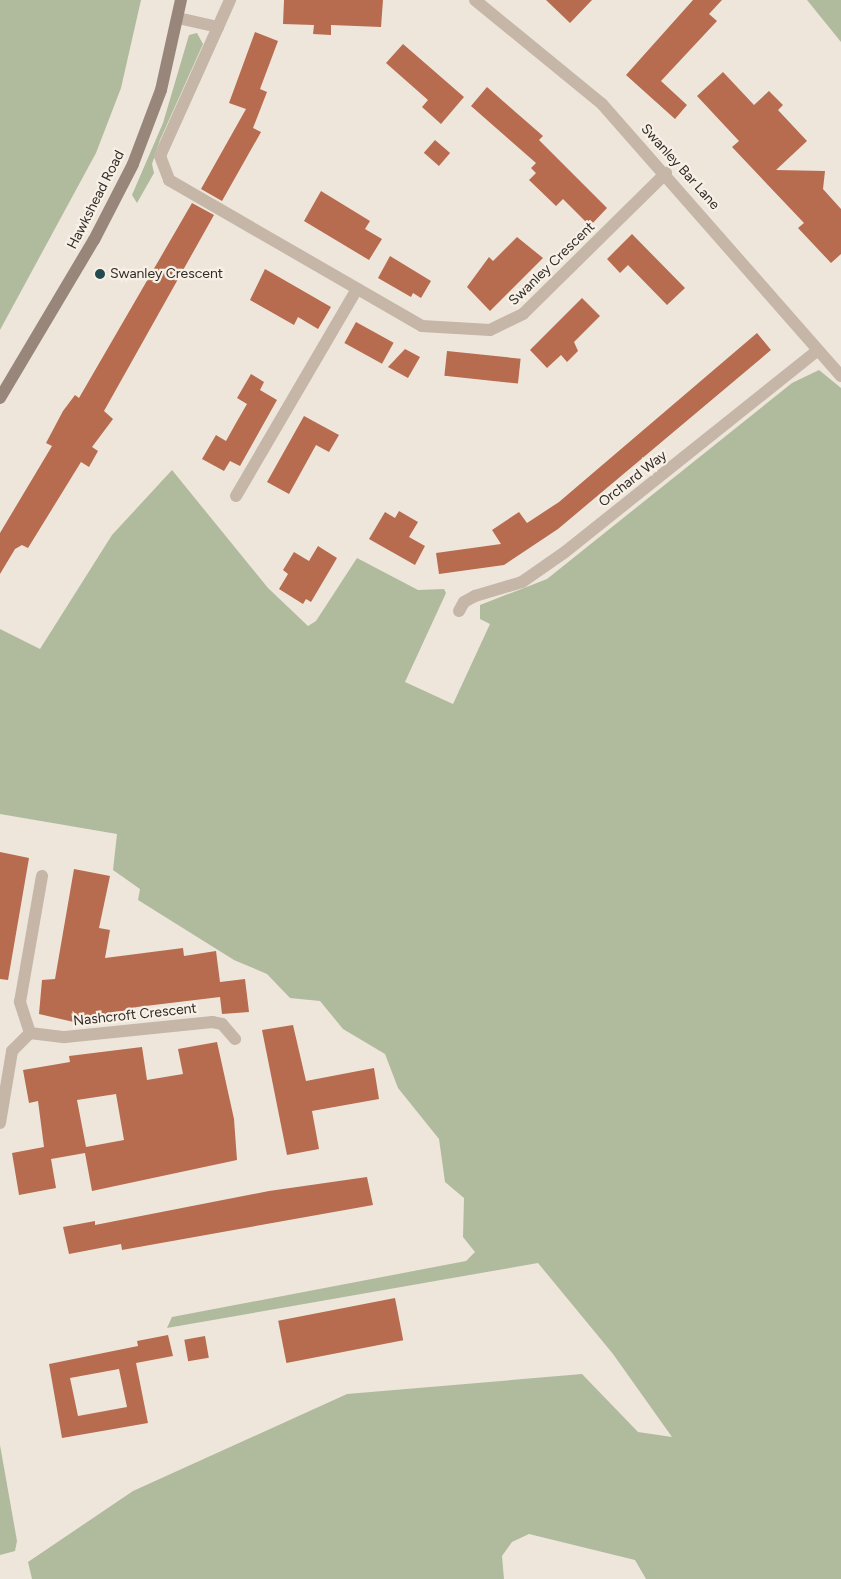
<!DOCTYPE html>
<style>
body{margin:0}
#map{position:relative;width:841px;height:1579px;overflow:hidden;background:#eee6db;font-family:Figtree,sans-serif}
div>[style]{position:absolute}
.green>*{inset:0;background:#b0bb9d}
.building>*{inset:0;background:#b76b4f;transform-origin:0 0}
.street>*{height:12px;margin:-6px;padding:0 6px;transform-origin:6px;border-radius:6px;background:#c5b6a8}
.secondary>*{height:12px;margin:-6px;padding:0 6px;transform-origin:6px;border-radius:6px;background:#98867a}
.dots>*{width:14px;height:14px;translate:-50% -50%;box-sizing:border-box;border:2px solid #f7f0e6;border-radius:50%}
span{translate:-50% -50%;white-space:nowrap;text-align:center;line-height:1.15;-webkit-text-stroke:4.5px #f7f0e6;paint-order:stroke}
.street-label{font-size:14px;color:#332b27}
.poi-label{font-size:14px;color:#332b27}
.left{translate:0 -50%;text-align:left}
</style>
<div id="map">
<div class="green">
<div style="clip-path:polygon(0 0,141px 0,121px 88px,96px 153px,0 330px)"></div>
<div style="clip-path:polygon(807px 0,841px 0,841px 42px)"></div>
<div style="clip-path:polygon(197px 33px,203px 44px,160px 140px,152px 164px,154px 173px,137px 203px,132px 195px,163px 123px,189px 35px)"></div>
<div style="clip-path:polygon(819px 370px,841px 388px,841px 1579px,646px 1579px,635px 1560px,529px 1534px,512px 1542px,502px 1556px,504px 1579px,32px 1579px,28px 1562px,133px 1491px,347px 1394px,582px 1374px,638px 1432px,672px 1437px,613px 1354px,538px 1263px,167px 1328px,172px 1317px,466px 1261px,475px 1252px,463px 1237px,464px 1198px,445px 1182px,439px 1139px,398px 1088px,385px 1054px,343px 1029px,320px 1001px,290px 998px,267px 974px,234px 960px,138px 900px,140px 889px,113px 870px,117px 834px,0 814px,0 629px,40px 649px,112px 535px,172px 470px,268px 588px,308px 626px,316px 621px,357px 558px,418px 590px,444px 589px,446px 593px,405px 682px,453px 704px,490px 624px,480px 619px,480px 605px,547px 579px,792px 383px)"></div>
<div style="clip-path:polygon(0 1445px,17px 1541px,15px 1551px,0 1555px)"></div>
</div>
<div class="building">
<div style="clip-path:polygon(284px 0,383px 0,381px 27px,331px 25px,331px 35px,313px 34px,314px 25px,283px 24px)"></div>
<div style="clip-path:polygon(546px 0,592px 0,570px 23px)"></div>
<div style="clip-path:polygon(693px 0,722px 0,709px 14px,717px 21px,661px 81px,687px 105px,675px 119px,626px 75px)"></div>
<div style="clip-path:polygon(255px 32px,278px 41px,260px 89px,267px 92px,253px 128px,261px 132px,222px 201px,201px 189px,246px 109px,229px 103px)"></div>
<div style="clip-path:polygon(403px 44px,464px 97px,441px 124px,422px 107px,428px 100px,386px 63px)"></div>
<div style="clip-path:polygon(723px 72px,754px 105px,769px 91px,783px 105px,778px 110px,807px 141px,776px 170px,825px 171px,823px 189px,841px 209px,841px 254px,831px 263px,798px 228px,804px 223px,732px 147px,739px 141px,697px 96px)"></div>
<div style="clip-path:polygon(487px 87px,543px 136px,539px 140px,607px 208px,590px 226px,563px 199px,556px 206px,529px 180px,536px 173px,531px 168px,536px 163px,471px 106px)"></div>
<div style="left:435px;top:140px;width:20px;height:17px;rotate:41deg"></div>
<div style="clip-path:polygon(321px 191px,370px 221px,365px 229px,382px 239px,369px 260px,304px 221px)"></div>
<div style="clip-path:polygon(192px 203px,214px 215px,104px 411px,113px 419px,92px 447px,98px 451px,89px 467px,81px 462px,28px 548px,22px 545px,15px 549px,0 574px,0 533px,52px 446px,46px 443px,63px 411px,75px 395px,79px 398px)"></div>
<div style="clip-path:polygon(632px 234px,685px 288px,667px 305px,628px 265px,620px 273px,607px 259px)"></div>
<div style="clip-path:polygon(517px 237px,543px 258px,490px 311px,467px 287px,489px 257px,493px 261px)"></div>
<div style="clip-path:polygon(390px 256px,431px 281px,421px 298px,413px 293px,411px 297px,378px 278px)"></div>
<div style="clip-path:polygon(265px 269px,331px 307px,318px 329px,298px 317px,294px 325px,250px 300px)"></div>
<div style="clip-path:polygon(582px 298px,600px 316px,574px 342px,578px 351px,567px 362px,561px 355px,547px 368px,530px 350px)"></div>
<div style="left:356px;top:322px;width:43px;height:24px;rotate:29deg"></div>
<div style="clip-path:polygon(757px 333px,771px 350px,558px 529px,504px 565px,439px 574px,436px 553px,501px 544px,492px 530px,519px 512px,527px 523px,559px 502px)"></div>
<div style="clip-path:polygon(405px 349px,420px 357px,408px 378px,388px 367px)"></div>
<div style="left:447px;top:351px;width:74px;height:25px;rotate:6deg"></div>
<div style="clip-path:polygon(251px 374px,264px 382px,260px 390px,277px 400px,240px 466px,230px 461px,224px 471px,202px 459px,216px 435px,226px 441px,236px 423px,247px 404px,237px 398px)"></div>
<div style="clip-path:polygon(304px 416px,339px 435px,329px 452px,316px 445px,289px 494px,267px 482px)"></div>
<div style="clip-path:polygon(399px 511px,418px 522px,409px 537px,425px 546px,415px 565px,369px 539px,385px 512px,395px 518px)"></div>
<div style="clip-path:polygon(318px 546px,337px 558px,311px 602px,306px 599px,303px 604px,279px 589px,288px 574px,283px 570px,294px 552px,309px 561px)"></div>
<div style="clip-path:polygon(0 852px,29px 858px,8px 980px,0 979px)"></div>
<div style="clip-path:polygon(74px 869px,110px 876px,99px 928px,110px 930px,105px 958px,183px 948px,184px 956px,216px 951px,220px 982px,245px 979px,249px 1012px,222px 1014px,220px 997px,137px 1007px,78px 1023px,39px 1014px,42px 980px,55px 979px)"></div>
<div style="clip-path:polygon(293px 1025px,306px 1081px,374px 1068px,379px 1099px,312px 1111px,319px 1149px,287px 1155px,262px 1030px)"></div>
<div style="clip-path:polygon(evenodd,217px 1042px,234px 1119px,237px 1160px,92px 1191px,85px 1153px,51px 1159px,56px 1188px,19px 1195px,12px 1153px,44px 1147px,38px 1101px,29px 1103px,23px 1070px,70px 1062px,69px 1056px,142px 1047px,147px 1080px,183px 1074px,178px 1049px,217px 1042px,116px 1094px,124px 1140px,86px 1147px,77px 1100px,116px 1094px)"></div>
<div style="clip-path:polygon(367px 1177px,373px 1205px,122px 1250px,121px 1244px,69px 1254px,63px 1227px,95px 1221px,95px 1225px,269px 1191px)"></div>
<div style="left:395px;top:1298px;width:43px;height:119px;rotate:79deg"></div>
<div style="clip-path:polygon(evenodd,168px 1335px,173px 1356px,136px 1363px,148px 1423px,62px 1438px,49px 1364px,138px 1346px,137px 1341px,168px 1335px,119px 1369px,127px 1407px,78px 1416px,70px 1378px,119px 1369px)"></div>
<div style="left:205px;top:1336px;width:22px;height:21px;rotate:80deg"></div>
</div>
<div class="street">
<div style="left:475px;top:0;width:164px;rotate:39.3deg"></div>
<div style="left:602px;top:104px;width:362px;rotate:48.7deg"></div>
<div style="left:178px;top:18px;width:41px;rotate:12.7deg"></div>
<div style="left:218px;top:27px;width:141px;rotate:114.2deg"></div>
<div style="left:160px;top:156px;width:26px;rotate:69deg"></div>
<div style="left:169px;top:180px;width:292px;rotate:30deg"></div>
<div style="left:422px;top:326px;width:68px;rotate:3.4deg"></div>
<div style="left:490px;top:330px;width:37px;rotate:-26deg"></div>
<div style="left:523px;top:314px;width:201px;rotate:-44.6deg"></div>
<div style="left:218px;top:27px;width:30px;rotate:-66deg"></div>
<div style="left:236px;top:496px;width:240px;rotate:-59.7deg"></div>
<div style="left:459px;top:611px;width:10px;rotate:-61deg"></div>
<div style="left:464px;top:602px;width:13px;rotate:-29deg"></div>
<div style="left:475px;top:596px;width:49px;rotate:-16.6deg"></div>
<div style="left:522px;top:582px;width:52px;rotate:-34.9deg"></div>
<div style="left:565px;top:552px;width:322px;rotate:-38.6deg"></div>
<div style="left:30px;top:1033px;width:33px;rotate:-108deg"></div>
<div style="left:20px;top:1002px;width:128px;rotate:-80.1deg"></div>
<div style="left:0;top:1123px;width:73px;rotate:-80.5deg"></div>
<div style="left:12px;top:1051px;width:25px;rotate:-45deg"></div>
<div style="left:30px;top:1033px;width:35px;rotate:7deg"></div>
<div style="left:65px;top:1037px;width:148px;rotate:-5.8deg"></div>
<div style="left:212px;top:1022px;width:10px;rotate:11deg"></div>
<div style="left:222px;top:1024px;width:20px;rotate:49deg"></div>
</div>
<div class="secondary">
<div style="left:0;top:398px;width:184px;rotate:-59.3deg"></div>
<div style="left:94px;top:240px;width:85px;rotate:-62.8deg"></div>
<div style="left:133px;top:164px;width:79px;rotate:-69.3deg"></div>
<div style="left:161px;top:90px;width:92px;rotate:-77.5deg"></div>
</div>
<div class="dots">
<div style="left:100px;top:274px;background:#224b4f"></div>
</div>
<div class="street-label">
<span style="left:680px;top:167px;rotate:48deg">Swanley Bar Lane</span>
<span style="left:96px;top:200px;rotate:-63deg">Hawkshead Road</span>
<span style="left:552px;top:264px;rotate:-44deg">Swanley Crescent</span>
<span style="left:633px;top:479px;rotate:-38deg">Orchard Way</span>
<span style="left:135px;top:1015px;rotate:-6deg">Nashcroft Crescent</span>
</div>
<div class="poi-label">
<span class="left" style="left:110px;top:274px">Swanley Crescent</span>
</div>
</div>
